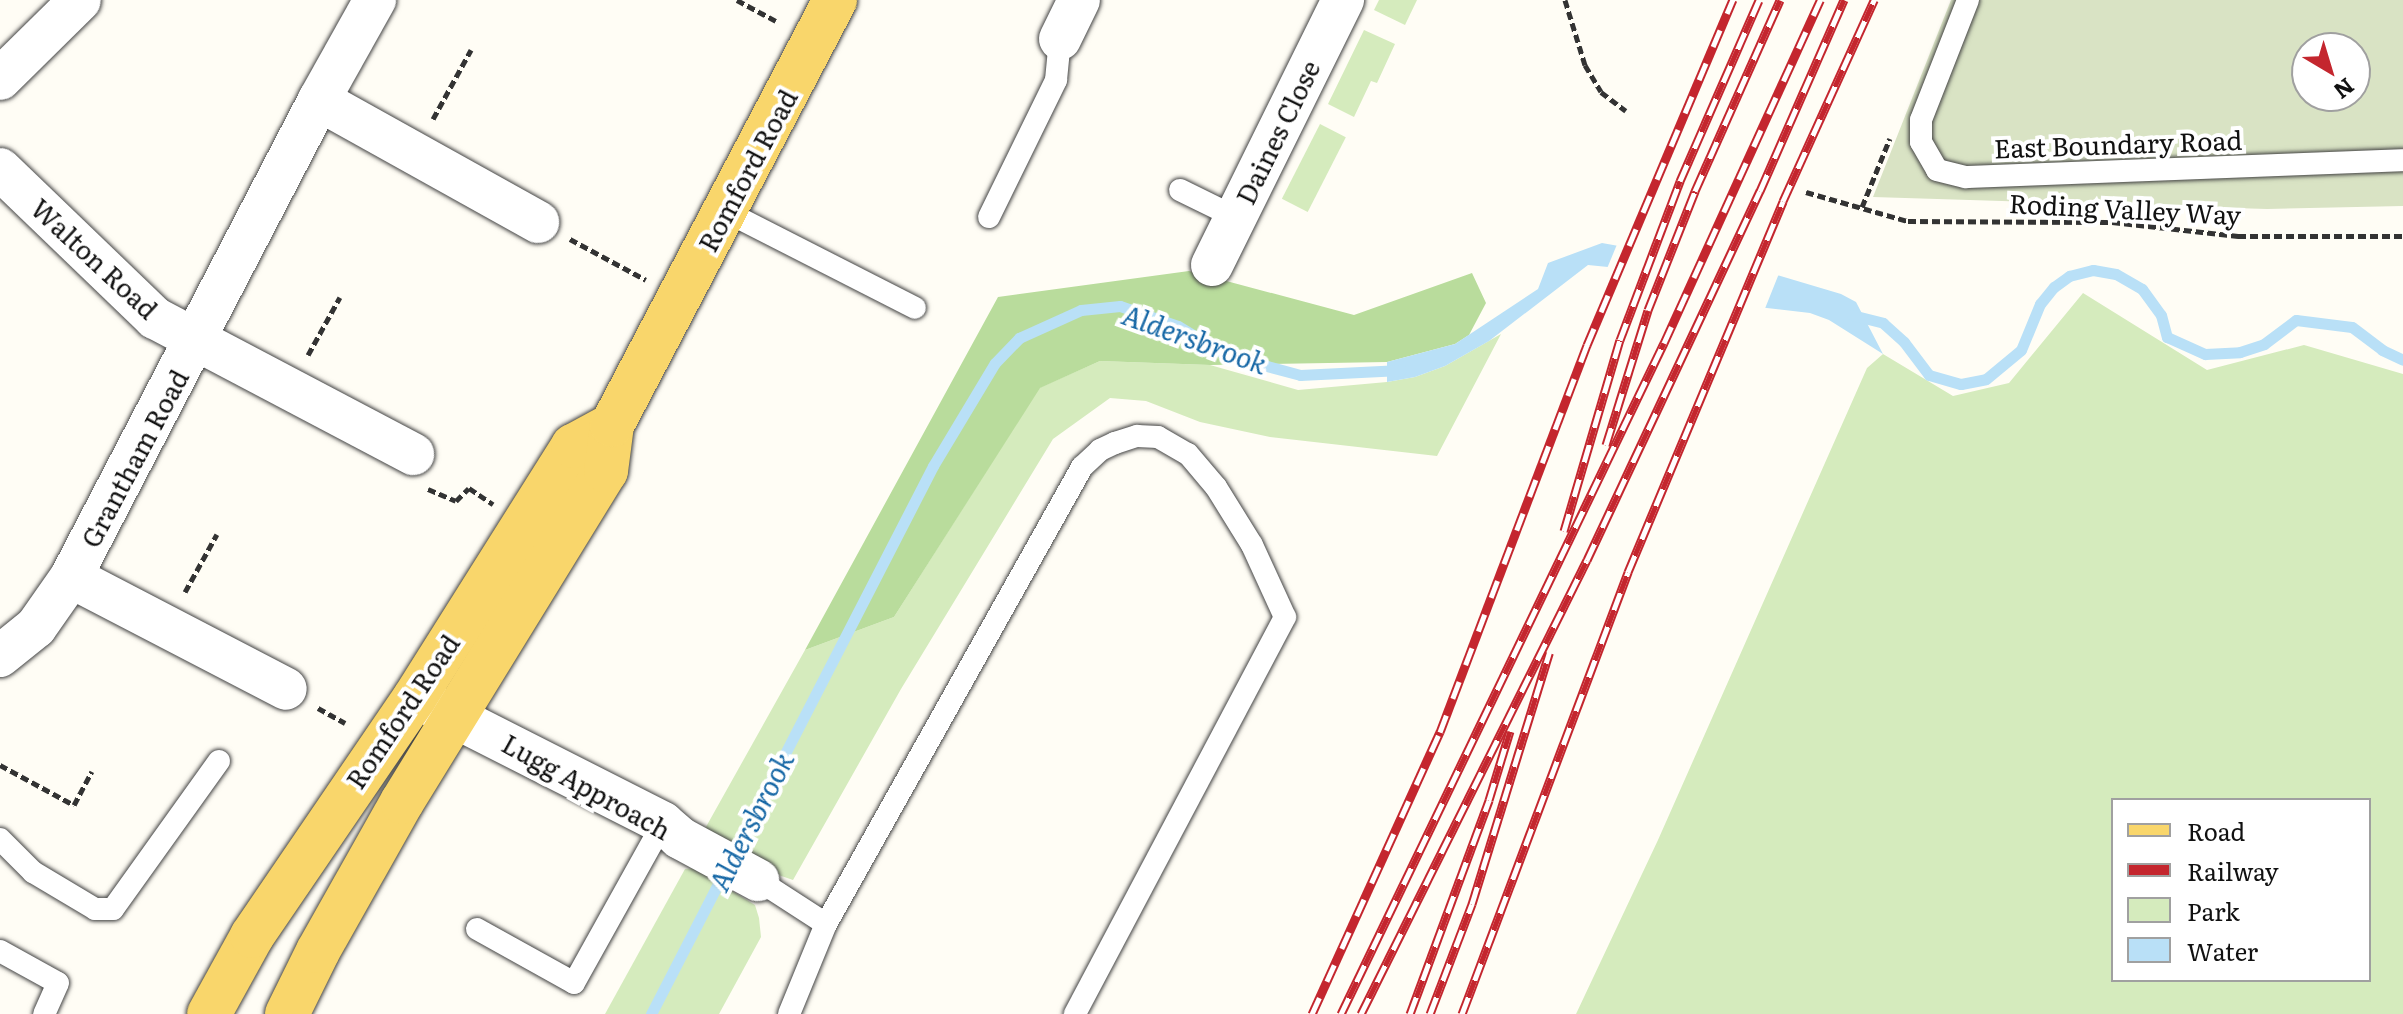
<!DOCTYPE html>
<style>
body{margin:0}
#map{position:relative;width:2403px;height:1014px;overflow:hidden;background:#fffdf5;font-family:Literata,serif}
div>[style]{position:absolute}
.green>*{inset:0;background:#d5ebbd;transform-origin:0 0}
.forest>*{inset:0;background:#b9dc9c}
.cemetery>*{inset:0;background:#d9e3c4}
.water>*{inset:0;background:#b9e0f7}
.pier>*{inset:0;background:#fffdf5}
.stream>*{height:11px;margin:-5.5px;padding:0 5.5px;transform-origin:5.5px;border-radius:5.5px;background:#b9e0f7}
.path>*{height:5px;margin-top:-2.5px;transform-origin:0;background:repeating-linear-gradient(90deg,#333 0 8px,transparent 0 12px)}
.roads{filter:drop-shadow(0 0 2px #444) drop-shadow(0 0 2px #444)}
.service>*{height:22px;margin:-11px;padding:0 11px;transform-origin:11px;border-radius:11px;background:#fff}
.minor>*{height:42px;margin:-21px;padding:0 21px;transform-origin:21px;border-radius:21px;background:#fff}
.primary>*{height:44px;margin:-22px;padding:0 22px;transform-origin:22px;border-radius:22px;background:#f9d66b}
.rail>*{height:9px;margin-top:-4.5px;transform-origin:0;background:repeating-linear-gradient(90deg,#fff 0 18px,#c4262e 0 36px);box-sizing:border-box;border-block:2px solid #c4262e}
span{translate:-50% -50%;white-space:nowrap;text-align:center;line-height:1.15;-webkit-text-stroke:8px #fff;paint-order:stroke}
.street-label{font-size:26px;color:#111}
.water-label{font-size:28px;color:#1768a6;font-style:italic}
.legend{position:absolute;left:2111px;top:798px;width:260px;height:184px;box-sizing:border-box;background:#fff;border:2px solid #a0a0a0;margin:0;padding:10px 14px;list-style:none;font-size:24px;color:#111}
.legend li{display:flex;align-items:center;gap:16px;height:40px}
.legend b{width:40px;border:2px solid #a0a0a0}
.north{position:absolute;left:2291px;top:32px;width:80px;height:80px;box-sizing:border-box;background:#fff;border:2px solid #a0a0a0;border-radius:50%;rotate:142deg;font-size:22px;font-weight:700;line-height:32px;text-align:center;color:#111}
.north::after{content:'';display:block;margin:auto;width:28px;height:36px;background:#c4262e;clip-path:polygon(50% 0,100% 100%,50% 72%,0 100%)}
</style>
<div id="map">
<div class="green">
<div style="clip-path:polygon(1379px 0,1417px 0,1405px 25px,1374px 10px)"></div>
<div style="clip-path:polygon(1364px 30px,1395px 44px,1377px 83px,1371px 81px,1354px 117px,1328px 104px)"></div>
<div style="left:1320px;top:124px;width:29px;height:84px;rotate:27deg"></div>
<div style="clip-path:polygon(evenodd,2083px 293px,2207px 370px,2304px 345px,2403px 374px,2403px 1014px,1576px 1014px,1658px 840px,1867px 368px,1883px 354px,1953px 396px,2009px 383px,2083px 293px,2113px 800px,2369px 800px,2369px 980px,2113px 980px,2113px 800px)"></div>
<div style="clip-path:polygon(1501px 334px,1437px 456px,1270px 437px,1200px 422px,1146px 401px,1110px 398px,1053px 439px,901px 689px,793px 880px,764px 870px,702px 834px,805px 650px,894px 617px,1039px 388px,1100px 361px,1210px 365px,1298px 390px,1387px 382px,1415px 377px,1445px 366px)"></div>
<div style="clip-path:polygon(695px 868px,755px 905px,759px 918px,761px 937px,719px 1014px,605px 1014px,685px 869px)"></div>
</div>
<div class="forest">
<div style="clip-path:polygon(1189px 271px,1354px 315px,1472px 273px,1486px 303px,1469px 335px,1455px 344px,1387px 362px,1210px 365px,1100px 361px,1040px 388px,894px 617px,805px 650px,998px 297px)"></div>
</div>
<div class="cemetery">
<div style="clip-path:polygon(evenodd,1951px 0,2403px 0,2403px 206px,2267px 209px,1873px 197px,1951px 0,2307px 48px,2355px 48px,2355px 96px,2307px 96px,2307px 48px)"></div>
</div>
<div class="water">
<div style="clip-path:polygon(1602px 243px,1770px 273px,1841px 294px,1856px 302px,1883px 354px,1829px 320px,1810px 313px,1758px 307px,1608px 267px,1588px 265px,1489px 341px,1445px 366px,1415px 377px,1387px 382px,1387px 362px,1455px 344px,1538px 289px,1548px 263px)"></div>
</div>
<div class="pier">
<div style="clip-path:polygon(1618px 242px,1771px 269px,1780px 271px,1764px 311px,1758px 311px,1606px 271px)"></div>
</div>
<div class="stream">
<div style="left:1852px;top:315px;width:32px;rotate:14deg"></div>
<div style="left:1883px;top:323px;width:28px;rotate:42deg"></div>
<div style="left:1904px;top:342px;width:41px;rotate:52.9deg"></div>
<div style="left:1929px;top:375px;width:33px;rotate:16deg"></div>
<div style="left:1961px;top:384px;width:25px;rotate:-11deg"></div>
<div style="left:1986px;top:379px;width:45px;rotate:-39.6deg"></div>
<div style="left:2021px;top:350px;width:50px;rotate:-67.6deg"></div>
<div style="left:2040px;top:304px;width:22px;rotate:-51deg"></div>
<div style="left:2054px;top:287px;width:19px;rotate:-36deg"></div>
<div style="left:2069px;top:276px;width:25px;rotate:-14deg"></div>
<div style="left:2093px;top:270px;width:23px;rotate:10deg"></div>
<div style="left:2116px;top:274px;width:30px;rotate:30deg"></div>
<div style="left:2142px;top:289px;width:32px;rotate:54deg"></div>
<div style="left:2161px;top:315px;width:23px;rotate:75deg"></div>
<div style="left:2167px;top:337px;width:42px;rotate:24.1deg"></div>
<div style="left:2205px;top:354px;width:35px;rotate:-3deg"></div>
<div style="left:2240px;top:352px;width:25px;rotate:-18deg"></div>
<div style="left:2264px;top:344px;width:40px;rotate:-37deg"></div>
<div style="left:2296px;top:320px;width:56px;rotate:7.1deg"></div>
<div style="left:2352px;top:327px;width:38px;rotate:37deg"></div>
<div style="left:2382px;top:350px;width:23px;rotate:25deg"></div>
<div style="left:651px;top:1014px;width:616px;rotate:-62.77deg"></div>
<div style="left:933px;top:466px;width:120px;rotate:-59deg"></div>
<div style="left:995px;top:363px;width:35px;rotate:-46deg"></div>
<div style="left:1019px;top:338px;width:68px;rotate:-24.3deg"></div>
<div style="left:1081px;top:310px;width:39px;rotate:-6deg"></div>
<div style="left:1120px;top:306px;width:61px;rotate:19deg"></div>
<div style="left:1178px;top:326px;width:56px;rotate:31.1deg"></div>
<div style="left:1226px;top:355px;width:77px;rotate:15.1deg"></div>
<div style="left:1300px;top:375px;width:101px;rotate:-2.8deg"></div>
</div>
<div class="path">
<div style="left:737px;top:0;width:44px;rotate:28.3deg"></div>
<div style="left:1565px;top:0;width:68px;rotate:72.9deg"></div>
<div style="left:1585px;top:65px;width:31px;rotate:59deg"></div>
<div style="left:1601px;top:92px;width:31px;rotate:37deg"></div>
<div style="left:433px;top:119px;width:79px;rotate:-61.2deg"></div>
<div style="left:1806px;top:192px;width:106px;rotate:15.9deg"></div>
<div style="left:1908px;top:221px;width:204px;rotate:0.3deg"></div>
<div style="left:2112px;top:222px;width:127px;rotate:6.3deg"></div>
<div style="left:2238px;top:236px;width:165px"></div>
<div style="left:1862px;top:207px;width:74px;rotate:-67.9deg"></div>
<div style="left:570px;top:239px;width:86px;rotate:28.3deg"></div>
<div style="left:308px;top:355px;width:66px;rotate:-61.1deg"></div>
<div style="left:428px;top:489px;width:30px;rotate:23deg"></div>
<div style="left:456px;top:501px;width:18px;rotate:-45deg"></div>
<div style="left:469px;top:488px;width:29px;rotate:34deg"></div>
<div style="left:185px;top:592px;width:66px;rotate:-61.1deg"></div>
<div style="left:318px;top:708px;width:31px;rotate:29deg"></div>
<div style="left:0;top:765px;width:84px;rotate:28.4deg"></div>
<div style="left:74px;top:805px;width:38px;rotate:-62deg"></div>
</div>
<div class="roads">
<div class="service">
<div style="left:1968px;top:0;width:129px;rotate:111.4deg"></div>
<div style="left:1921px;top:120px;width:22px;rotate:90deg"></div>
<div style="left:1921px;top:142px;width:32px;rotate:60deg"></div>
<div style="left:1937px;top:170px;width:30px;rotate:14deg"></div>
<div style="left:1966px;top:177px;width:437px;rotate:-2.2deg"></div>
<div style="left:1180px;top:190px;width:61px;rotate:26.1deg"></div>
<div style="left:725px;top:211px;width:213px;rotate:27deg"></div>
<div style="left:989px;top:217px;width:153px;rotate:-63.9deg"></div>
<div style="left:1056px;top:80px;width:41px;rotate:-84.4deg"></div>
<div style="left:0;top:839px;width:47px;rotate:45deg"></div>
<div style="left:33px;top:872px;width:72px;rotate:30.8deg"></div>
<div style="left:95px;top:909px;width:18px"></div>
<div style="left:113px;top:909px;width:182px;rotate:-54.4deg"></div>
<div style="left:758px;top:880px;width:81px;rotate:32.9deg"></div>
<div style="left:477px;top:929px;width:111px;rotate:29.1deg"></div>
<div style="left:574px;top:983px;width:183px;rotate:-60.9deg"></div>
<div style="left:0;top:951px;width:66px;rotate:28.9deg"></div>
<div style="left:58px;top:983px;width:34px;rotate:114deg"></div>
<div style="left:789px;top:1014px;width:97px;rotate:-67.7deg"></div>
<div style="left:826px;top:924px;width:524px;rotate:-60.74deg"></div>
<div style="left:1082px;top:467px;width:25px;rotate:-43deg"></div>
<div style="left:1100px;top:450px;width:17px;rotate:-25deg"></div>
<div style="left:1115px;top:443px;width:23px;rotate:-18deg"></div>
<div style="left:1137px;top:436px;width:21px;rotate:3deg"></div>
<div style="left:1158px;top:437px;width:34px;rotate:30deg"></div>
<div style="left:1188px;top:454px;width:43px;rotate:49.7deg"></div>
<div style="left:1216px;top:487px;width:68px;rotate:58.2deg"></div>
<div style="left:1252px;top:545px;width:79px;rotate:65.4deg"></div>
<div style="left:1285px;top:617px;width:449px;rotate:117.9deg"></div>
</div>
<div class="minor">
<div style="left:1060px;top:39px;width:43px;rotate:-64deg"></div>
<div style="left:0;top:79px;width:112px;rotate:-44.6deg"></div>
<div style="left:319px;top:100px;width:251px;rotate:29.1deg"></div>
<div style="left:0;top:169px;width:215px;rotate:43.9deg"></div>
<div style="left:155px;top:318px;width:292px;rotate:27.8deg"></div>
<div style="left:1212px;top:265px;width:296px;rotate:-63.7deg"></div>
<div style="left:71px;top:577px;width:242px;rotate:27.5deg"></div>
<div style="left:0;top:656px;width:46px;rotate:-38.9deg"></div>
<div style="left:36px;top:627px;width:61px;rotate:-55deg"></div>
<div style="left:71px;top:577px;width:538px;rotate:-62.53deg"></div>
<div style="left:319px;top:100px;width:115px;rotate:-60.8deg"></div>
<div style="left:423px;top:701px;width:269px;rotate:26.9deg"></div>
<div style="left:663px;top:823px;width:23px;rotate:41deg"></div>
<div style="left:680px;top:838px;width:89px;rotate:28.3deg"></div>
</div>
<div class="primary">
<div style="left:209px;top:1014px;width:89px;rotate:-61.1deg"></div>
<div style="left:252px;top:936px;width:289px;rotate:-55.7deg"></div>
<div style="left:415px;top:697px;width:297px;rotate:-57.8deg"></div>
<div style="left:573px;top:446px;width:44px;rotate:-28.3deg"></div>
<div style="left:287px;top:1014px;width:70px;rotate:-63.8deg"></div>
<div style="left:318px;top:951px;width:171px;rotate:-60.6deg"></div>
<div style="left:402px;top:802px;width:389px;rotate:-58.4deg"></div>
<div style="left:606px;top:471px;width:46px;rotate:-82.6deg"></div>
<div style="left:612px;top:425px;width:480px;rotate:-62.3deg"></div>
</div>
</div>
<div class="rail">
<div style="left:1606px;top:445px;width:141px;rotate:-72.7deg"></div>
<div style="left:1648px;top:310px;width:128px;rotate:-68.4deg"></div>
<div style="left:1695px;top:191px;width:209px;rotate:-66deg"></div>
<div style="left:1564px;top:531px;width:199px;rotate:-73.7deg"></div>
<div style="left:1620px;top:340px;width:170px;rotate:-69.3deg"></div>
<div style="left:1680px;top:181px;width:197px;rotate:-66.4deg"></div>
<div style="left:1312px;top:1014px;width:310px;rotate:-65.6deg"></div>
<div style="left:1440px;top:732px;width:414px;rotate:-69.2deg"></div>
<div style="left:1587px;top:345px;width:375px;rotate:-67.1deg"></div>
<div style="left:1341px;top:1014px;width:745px;rotate:-64.3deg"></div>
<div style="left:1664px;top:343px;width:377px;rotate:-65.5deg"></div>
<div style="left:1361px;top:1014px;width:507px;rotate:-63.54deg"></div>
<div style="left:1587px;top:560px;width:408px;rotate:-64.9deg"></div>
<div style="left:1760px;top:191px;width:209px;rotate:-66.3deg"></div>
<div style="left:1410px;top:1014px;width:228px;rotate:-69.7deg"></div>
<div style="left:1489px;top:800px;width:72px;rotate:-73.1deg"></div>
<div style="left:1430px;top:1014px;width:118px;rotate:-69.1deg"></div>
<div style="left:1472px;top:904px;width:263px;rotate:-72.9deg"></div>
<div style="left:1462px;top:1014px;width:472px;rotate:-69.4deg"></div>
<div style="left:1628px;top:572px;width:402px;rotate:-67.3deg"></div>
<div style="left:1783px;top:201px;width:221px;rotate:-65.6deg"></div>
</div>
<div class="street-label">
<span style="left:1277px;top:132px;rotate:-64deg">Daines Close</span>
<span style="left:2118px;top:143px;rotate:-2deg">East Boundary Road</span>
<span style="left:747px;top:170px;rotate:-62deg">Romford Road</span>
<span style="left:2125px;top:208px;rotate:3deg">Roding Valley Way</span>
<span style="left:95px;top:258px;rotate:43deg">Walton Road</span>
<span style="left:134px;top:458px;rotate:-62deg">Grantham Road</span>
<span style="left:402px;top:711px;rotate:-56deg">Romford Road</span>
<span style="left:587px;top:786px;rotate:29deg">Lugg Approach</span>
</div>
<div class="water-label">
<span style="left:1195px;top:338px;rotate:20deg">Aldersbrook</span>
<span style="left:750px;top:821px;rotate:-63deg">Aldersbrook</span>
</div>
<ul class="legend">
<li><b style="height:10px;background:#f9d66b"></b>Road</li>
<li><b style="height:10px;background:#c4262e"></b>Railway</li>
<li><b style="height:22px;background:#d5ebbd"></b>Park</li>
<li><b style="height:22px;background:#b9e0f7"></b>Water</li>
</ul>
<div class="north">N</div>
</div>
